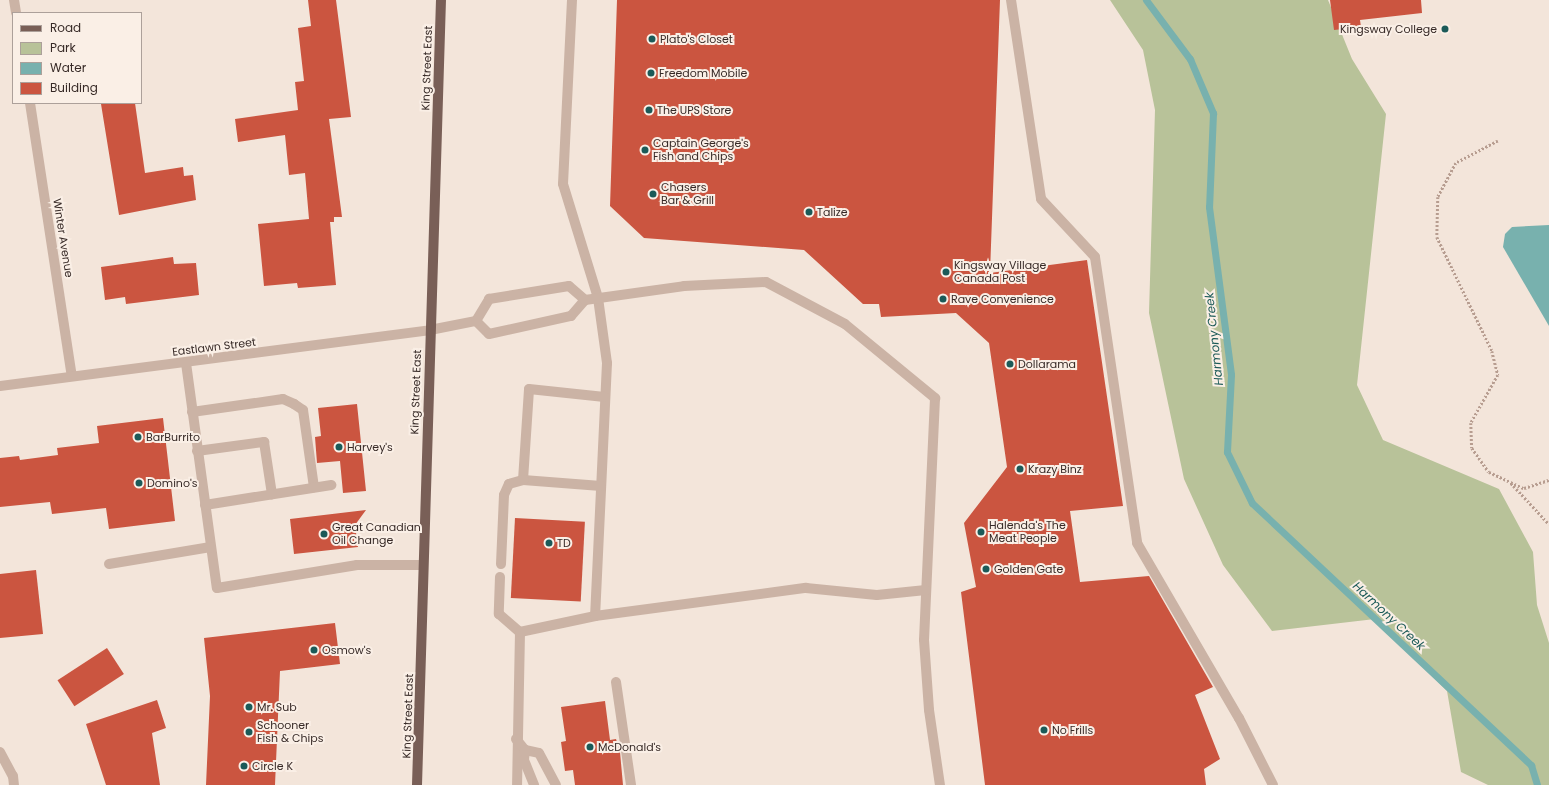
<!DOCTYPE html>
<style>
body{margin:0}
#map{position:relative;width:1549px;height:785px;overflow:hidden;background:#f3e5da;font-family:Poppins,sans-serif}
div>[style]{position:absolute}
.green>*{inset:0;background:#b8c299}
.water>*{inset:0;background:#78b1ae}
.stream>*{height:7px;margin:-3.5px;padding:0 3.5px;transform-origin:3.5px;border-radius:3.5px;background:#78b1ae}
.building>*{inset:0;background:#cb5540;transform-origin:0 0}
.path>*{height:2.5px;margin-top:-1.25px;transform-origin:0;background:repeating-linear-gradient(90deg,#b79d90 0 2px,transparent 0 4px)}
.lane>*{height:10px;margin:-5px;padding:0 5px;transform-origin:5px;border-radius:5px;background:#cbb3a5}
.street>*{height:10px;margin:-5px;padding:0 5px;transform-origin:5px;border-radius:5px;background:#cbb3a5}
.primary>*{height:10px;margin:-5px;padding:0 5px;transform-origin:5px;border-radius:5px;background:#795f57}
.dots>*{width:11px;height:11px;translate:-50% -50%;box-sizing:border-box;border:2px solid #faefe6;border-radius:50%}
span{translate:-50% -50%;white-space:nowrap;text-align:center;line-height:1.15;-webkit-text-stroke:4px #faefe6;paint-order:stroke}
.poi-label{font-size:11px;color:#372a27}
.right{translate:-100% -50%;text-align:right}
.left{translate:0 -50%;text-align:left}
.street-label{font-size:11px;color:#372a27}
.water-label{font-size:12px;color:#1b5a58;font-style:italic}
.legend{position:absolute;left:12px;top:12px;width:130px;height:92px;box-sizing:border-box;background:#faefe6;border:1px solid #aca09a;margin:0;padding:5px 7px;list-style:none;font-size:12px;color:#372a27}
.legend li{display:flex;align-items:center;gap:8px;height:20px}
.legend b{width:20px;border:1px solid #aca09a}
</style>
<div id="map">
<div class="green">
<div style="clip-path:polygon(1110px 0,1328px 0,1352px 59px,1386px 114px,1357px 385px,1383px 440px,1499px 489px,1533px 552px,1537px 605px,1549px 643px,1549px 785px,1488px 785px,1461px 772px,1447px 691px,1375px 619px,1272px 631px,1223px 565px,1184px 479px,1149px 313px,1155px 110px,1143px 50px)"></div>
</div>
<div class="water">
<div style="clip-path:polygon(1549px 225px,1549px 326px,1503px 247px,1505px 234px,1512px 227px)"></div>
</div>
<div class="stream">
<div style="left:1146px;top:0;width:74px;rotate:53.3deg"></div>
<div style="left:1190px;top:59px;width:59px;rotate:66.9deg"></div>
<div style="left:1213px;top:113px;width:94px;rotate:92.4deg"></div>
<div style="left:1209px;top:207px;width:169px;rotate:82.5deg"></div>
<div style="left:1231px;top:375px;width:77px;rotate:93deg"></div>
<div style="left:1227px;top:452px;width:57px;rotate:63.9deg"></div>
<div style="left:1252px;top:503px;width:383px;rotate:43.2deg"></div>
<div style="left:1531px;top:765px;width:21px;rotate:73deg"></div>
</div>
<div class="building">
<div style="clip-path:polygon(308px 0,336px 0,351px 117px,329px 119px,342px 217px,334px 217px,334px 222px,330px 222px,336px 285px,298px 288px,297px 283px,264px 286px,258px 224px,309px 219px,305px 173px,289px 175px,285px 135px,238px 142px,235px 119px,298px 110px,295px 82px,304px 81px,298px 28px,311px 26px)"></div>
<div style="clip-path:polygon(617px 0,1000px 0,990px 273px,1087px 260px,1123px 506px,1070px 511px,1080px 582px,1149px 576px,1213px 687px,1195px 695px,1220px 759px,1204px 769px,1206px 785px,985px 785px,961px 592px,976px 587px,964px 523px,1007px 467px,989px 343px,956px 313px,881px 317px,879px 304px,863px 304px,804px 250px,644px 238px,610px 206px)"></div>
<div style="clip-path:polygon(1330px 0,1421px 0,1422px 13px,1360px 20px,1361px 27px,1334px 30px)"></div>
<div style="clip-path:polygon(135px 103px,145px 173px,183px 167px,184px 176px,193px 175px,196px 200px,119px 215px,101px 104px)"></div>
<div style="clip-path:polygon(173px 257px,174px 264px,196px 263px,199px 295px,126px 304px,125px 297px,105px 300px,101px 267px)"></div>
<div style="clip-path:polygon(357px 404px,366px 491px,343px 493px,340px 461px,317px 463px,315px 437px,321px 436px,318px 408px)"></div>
<div style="clip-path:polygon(163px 418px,175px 521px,109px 529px,106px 508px,52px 514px,50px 502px,0 507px,0 458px,19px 456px,20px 460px,58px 455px,57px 448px,99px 443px,97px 426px)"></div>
<div style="clip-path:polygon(366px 510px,355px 525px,358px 547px,294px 554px,290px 519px)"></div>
<div style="left:515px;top:518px;width:70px;height:80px;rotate:3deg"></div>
<div style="clip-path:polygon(36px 570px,43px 634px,0 638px,0 574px)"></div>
<div style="clip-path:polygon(335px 623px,340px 664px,280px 671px,275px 785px,206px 785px,210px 696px,204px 638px)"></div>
<div style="left:107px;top:648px;width:31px;height:59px;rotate:57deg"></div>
<div style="clip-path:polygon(157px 700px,166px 728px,152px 733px,160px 785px,106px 785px,86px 724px)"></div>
<div style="clip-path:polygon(605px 701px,610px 740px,616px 739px,620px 752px,623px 785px,575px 785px,573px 770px,565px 771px,561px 742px,566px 741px,561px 707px)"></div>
</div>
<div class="path">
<div style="left:1498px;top:141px;width:47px;rotate:152.4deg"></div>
<div style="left:1456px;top:163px;width:38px;rotate:118deg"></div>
<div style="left:1438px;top:197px;width:40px;rotate:91.4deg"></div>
<div style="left:1437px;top:237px;width:127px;rotate:64.2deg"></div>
<div style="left:1492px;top:351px;width:25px;rotate:76deg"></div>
<div style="left:1498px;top:375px;width:55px;rotate:119.4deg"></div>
<div style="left:1471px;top:423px;width:25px;rotate:88deg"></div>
<div style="left:1472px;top:448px;width:29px;rotate:55deg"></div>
<div style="left:1489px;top:472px;width:38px;rotate:25deg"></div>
<div style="left:1524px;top:488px;width:26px;rotate:-18deg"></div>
<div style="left:1511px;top:483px;width:56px;rotate:47.2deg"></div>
</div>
<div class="lane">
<div style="left:572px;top:0;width:184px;rotate:92.8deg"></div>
<div style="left:563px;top:184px;width:119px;rotate:72.9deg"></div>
<div style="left:598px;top:298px;width:66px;rotate:82.1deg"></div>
<div style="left:607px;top:363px;width:253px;rotate:92.7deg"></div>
<div style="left:1011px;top:0;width:201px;rotate:81.4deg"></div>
<div style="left:1041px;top:199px;width:79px;rotate:47deg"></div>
<div style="left:1095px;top:257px;width:289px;rotate:81.6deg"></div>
<div style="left:1137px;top:543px;width:203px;rotate:59.8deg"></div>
<div style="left:1239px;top:718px;width:75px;rotate:63.1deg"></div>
<div style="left:476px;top:321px;width:18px;rotate:45deg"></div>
<div style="left:489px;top:334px;width:84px;rotate:-12.4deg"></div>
<div style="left:571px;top:316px;width:21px;rotate:-49deg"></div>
<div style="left:585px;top:300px;width:100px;rotate:-8deg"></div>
<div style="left:684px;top:286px;width:82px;rotate:-2.8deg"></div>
<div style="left:766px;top:282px;width:89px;rotate:28deg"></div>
<div style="left:845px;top:324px;width:117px;rotate:39.4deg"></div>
<div style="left:935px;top:398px;width:242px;rotate:92.6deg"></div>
<div style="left:924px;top:640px;width:70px;rotate:85.9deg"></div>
<div style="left:929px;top:710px;width:76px;rotate:81.7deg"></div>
<div style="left:430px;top:330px;width:47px;rotate:-11.1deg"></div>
<div style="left:476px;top:321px;width:26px;rotate:-59deg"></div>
<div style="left:489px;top:299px;width:81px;rotate:-9.2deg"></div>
<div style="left:569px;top:286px;width:21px;rotate:41deg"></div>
<div style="left:186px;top:363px;width:227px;rotate:82.2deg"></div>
<div style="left:217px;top:588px;width:142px;rotate:-9.3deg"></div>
<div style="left:357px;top:565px;width:66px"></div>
<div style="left:192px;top:412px;width:92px;rotate:-8.1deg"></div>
<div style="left:283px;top:399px;width:12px;rotate:24deg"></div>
<div style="left:294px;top:404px;width:11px;rotate:34deg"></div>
<div style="left:303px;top:410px;width:78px;rotate:81.9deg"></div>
<div style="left:197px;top:451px;width:68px;rotate:-7.7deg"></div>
<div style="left:264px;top:442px;width:53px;rotate:81.3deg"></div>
<div style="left:601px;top:486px;width:78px;rotate:-175.6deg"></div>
<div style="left:523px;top:480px;width:91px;rotate:-86.2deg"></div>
<div style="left:529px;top:389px;width:76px;rotate:6deg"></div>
<div style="left:205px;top:505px;width:128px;rotate:-9deg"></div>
<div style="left:109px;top:564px;width:103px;rotate:-9.5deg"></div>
<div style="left:501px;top:564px;width:69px;rotate:-87.5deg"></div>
<div style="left:504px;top:495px;width:12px;rotate:-66deg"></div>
<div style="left:509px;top:484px;width:15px;rotate:-16deg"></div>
<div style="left:500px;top:577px;width:37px;rotate:92deg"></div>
<div style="left:499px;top:614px;width:28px;rotate:41deg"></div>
<div style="left:520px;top:632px;width:153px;rotate:91.1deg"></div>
<div style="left:520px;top:632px;width:77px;rotate:-12deg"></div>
<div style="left:595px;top:616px;width:213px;rotate:-7.6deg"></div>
<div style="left:806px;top:588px;width:71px;rotate:5.6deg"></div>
<div style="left:877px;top:595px;width:49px;rotate:-5.8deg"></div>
<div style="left:616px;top:682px;width:104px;rotate:81.7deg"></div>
<div style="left:516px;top:739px;width:14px;rotate:51deg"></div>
<div style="left:525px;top:750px;width:14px;rotate:12deg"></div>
<div style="left:539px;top:753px;width:36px;rotate:62deg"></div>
<div style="left:525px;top:750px;width:10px;rotate:96deg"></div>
<div style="left:524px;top:760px;width:27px;rotate:68deg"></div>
</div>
<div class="street">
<div style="left:14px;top:0;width:13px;rotate:81deg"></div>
<div style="left:30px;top:103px;width:276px;rotate:81.3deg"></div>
<div style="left:0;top:386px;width:434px;rotate:-7.4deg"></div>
<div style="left:0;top:752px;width:27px;rotate:62deg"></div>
<div style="left:13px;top:776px;width:9px;rotate:84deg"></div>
</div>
<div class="primary">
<div style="left:417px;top:785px;width:785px;rotate:-88.25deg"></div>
</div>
<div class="dots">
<div style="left:1445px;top:29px;background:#1b5a58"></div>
<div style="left:652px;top:39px;background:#1b5a58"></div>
<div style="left:651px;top:73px;background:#1b5a58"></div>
<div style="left:649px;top:110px;background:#1b5a58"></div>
<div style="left:645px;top:150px;background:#1b5a58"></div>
<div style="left:653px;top:194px;background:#1b5a58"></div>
<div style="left:809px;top:212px;background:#1b5a58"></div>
<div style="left:946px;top:272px;background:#1b5a58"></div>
<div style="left:943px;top:299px;background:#1b5a58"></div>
<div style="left:1010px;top:364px;background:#1b5a58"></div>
<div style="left:138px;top:437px;background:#1b5a58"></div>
<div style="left:339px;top:447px;background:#1b5a58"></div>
<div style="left:1020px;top:469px;background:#1b5a58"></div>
<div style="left:139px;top:483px;background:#1b5a58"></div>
<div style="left:981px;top:532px;background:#1b5a58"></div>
<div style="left:324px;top:534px;background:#1b5a58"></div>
<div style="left:549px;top:543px;background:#1b5a58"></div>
<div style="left:986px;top:569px;background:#1b5a58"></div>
<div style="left:314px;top:650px;background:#1b5a58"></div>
<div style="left:249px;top:707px;background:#1b5a58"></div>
<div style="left:1044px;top:730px;background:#1b5a58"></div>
<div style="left:249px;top:732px;background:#1b5a58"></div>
<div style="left:590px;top:747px;background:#1b5a58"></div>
<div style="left:244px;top:766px;background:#1b5a58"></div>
</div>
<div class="poi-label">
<span class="right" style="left:1437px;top:29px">Kingsway College</span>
<span class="left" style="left:660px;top:39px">Plato's Closet</span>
<span class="left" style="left:659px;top:73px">Freedom Mobile</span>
<span class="left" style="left:657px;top:110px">The UPS Store</span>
<span class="left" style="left:653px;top:150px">Captain George's<br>Fish and Chips</span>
<span class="left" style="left:661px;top:194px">Chasers<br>Bar &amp; Grill</span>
<span class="left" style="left:817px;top:212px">Talize</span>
<span class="left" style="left:954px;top:272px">Kingsway Village<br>Canada Post</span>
<span class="left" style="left:951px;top:299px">Rave Convenience</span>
<span class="left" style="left:1018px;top:364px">Dollarama</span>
<span class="left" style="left:146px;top:437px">BarBurrito</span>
<span class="left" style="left:347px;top:447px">Harvey's</span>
<span class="left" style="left:1028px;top:469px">Krazy Binz</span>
<span class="left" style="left:147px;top:483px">Domino's</span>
<span class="left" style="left:989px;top:532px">Halenda's The<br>Meat People</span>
<span class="left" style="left:332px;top:534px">Great Canadian<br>Oil Change</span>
<span class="left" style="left:557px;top:543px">TD</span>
<span class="left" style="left:994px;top:569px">Golden Gate</span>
<span class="left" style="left:322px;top:650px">Osmow's</span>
<span class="left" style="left:257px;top:707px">Mr. Sub</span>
<span class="left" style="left:257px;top:732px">Schooner<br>Fish &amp; Chips</span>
<span class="left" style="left:1052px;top:730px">No Frills</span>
<span class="left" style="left:598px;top:747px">McDonald's</span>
<span class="left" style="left:252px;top:766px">Circle K</span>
</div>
<div class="street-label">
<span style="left:427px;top:68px;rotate:-88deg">King Street East</span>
<span style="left:63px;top:238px;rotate:81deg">Winter Avenue</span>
<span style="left:214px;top:347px;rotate:-7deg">Eastlawn Street</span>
<span style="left:416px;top:392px;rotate:-88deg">King Street East</span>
<span style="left:408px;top:716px;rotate:-88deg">King Street East</span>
</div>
<div class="water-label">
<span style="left:1214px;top:339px;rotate:-96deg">Harmony Creek</span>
<span style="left:1389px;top:616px;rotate:43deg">Harmony Creek</span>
</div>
<ul class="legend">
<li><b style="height:5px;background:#795f57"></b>Road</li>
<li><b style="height:11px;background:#b8c299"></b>Park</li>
<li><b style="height:11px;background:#78b1ae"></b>Water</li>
<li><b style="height:11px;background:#cb5540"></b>Building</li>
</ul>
</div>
